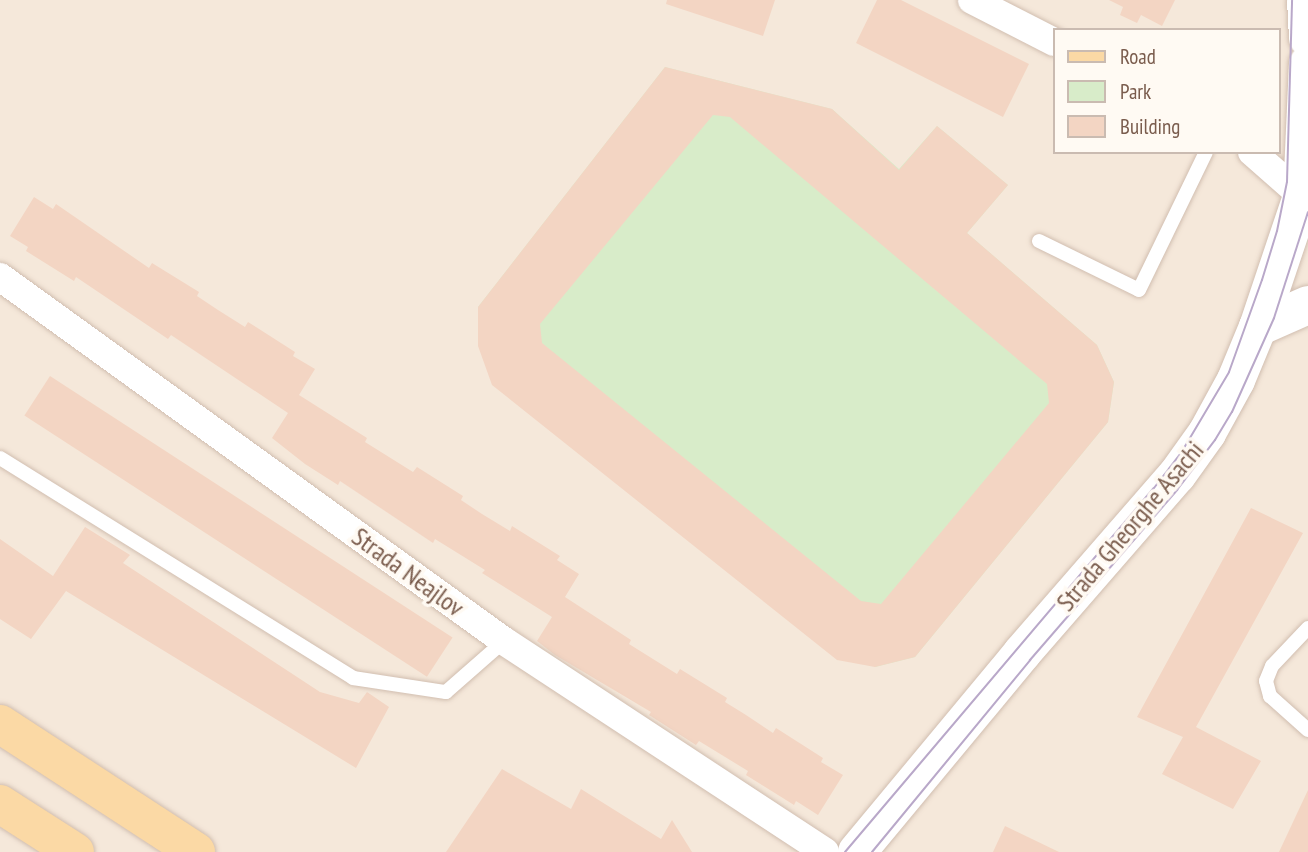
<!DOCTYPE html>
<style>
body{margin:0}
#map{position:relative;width:1308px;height:852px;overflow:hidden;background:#fdf6ec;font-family:"PT Sans Narrow",sans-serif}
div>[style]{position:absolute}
.residential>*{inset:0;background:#f5e8da}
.green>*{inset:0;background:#d8ecc9}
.building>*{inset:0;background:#f3d5c3;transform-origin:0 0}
.roads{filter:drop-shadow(0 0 2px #d1beb0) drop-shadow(0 0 2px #d1beb0)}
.lane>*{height:14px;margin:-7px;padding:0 7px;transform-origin:7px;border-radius:7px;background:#fff}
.street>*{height:28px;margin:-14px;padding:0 14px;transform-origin:14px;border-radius:14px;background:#fff}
.secondary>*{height:38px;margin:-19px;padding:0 19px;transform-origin:19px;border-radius:19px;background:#fff}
.primary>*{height:38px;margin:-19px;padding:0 19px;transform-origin:19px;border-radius:19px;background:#fbd9a5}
.tram>*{height:2px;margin:-1px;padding:0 1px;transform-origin:1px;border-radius:1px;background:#b9a8c9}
span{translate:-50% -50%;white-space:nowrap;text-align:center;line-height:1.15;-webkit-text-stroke:7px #fffaf3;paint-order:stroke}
.street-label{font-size:26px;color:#7a5c4d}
.legend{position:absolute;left:1053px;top:28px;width:228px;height:126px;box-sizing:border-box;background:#fffaf3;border:2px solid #cabbb1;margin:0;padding:9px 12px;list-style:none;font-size:21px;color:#7a5c4d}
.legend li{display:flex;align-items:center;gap:14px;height:35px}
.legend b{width:35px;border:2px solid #cabbb1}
</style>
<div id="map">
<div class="residential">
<div style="clip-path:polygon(evenodd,0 0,1308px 0,1308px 852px,0 852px,0 0,1054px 30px,1278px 30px,1278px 152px,1054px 152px,1054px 30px)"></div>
</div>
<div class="green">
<div style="clip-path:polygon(665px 67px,832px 109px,899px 169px,937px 126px,1008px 185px,967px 233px,1097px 345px,1114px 382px,1108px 422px,915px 657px,875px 667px,478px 307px)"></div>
</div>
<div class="building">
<div style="clip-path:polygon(667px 0,775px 0,763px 36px,666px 4px)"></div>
<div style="clip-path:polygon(877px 0,901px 0,1029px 64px,1003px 117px,856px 43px)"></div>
<div style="clip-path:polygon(1109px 0,1175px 0,1162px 26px,1141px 15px,1137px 23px,1120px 15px,1123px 7px)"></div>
<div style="clip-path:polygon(evenodd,665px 67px,832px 109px,899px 170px,937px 126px,1008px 185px,967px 233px,1097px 345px,1114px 382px,1108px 422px,915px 657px,875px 667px,837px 660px,492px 385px,478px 346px,478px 307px,665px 67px,713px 115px,730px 117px,1047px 384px,1049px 403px,881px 604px,861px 601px,542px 343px,540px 324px,713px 115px)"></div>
<div style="clip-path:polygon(34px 197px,53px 209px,56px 204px,149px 268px,152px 263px,199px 292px,197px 296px,218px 310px,245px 327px,248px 322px,295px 352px,293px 356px,315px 369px,299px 395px,367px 438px,365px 442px,413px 472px,417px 467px,463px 496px,461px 500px,482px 514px,510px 531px,512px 526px,560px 556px,557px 560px,579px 574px,565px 597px,631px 640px,629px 644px,677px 674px,680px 669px,727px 698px,725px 702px,746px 715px,773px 733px,776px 728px,823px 758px,821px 762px,843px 775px,818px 815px,796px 801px,794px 805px,746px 775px,748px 771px,699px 741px,696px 745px,649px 715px,651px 712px,555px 655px,537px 641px,552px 617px,482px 573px,485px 570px,435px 539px,433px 543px,340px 481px,338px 485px,305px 464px,272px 438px,288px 413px,171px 335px,168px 339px,76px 277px,74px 281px,26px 251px,28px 247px,10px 236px)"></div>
<div style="left:50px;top:376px;width:480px;height:47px;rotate:33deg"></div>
<div style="clip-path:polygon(1251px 508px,1303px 533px,1196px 727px,1261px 761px,1233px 809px,1162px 774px,1183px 737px,1137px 717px)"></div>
<div style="clip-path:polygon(85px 527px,130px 555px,123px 563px,320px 692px,359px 703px,367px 692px,389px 707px,356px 768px,66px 591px,31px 639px,0 619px,0 539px,53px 576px)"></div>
<div style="clip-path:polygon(502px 769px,571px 809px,581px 789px,661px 839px,672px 820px,692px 852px,446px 852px)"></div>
<div style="clip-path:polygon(1308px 790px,1308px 852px,1279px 852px)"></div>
<div style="clip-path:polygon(1005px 826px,1059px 852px,993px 852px)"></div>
</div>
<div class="roads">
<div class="lane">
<div style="left:1039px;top:241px;width:111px;rotate:26.1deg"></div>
<div style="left:1139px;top:290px;width:153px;rotate:-64.1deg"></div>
<div style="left:0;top:458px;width:416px;rotate:31.9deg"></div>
<div style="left:353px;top:678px;width:94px;rotate:8.6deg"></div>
<div style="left:446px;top:692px;width:77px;rotate:-41.3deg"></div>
<div style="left:1308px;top:628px;width:52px;rotate:133.5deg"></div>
<div style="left:1272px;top:666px;width:16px;rotate:112deg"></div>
<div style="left:1266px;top:681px;width:16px;rotate:75deg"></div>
<div style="left:1270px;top:696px;width:51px;rotate:41.8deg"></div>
</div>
<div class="street">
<div style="left:972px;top:0;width:92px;rotate:27.1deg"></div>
<div style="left:1252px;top:152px;width:67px;rotate:41.3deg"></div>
<div style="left:0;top:277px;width:622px;rotate:35.84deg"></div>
<div style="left:504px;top:641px;width:384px;rotate:33.3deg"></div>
</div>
<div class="secondary">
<div style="left:1306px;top:0;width:38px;rotate:87deg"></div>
<div style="left:1258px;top:327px;width:55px;rotate:-23.7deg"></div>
<div style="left:857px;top:852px;width:259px;rotate:-50.3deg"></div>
<div style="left:1022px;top:653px;width:236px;rotate:-49deg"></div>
<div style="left:1177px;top:475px;width:52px;rotate:-54.5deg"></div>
<div style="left:1207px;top:433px;width:60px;rotate:-61.3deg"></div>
<div style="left:1236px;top:380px;width:57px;rotate:-67.5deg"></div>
<div style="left:1258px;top:327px;width:138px;rotate:-71.4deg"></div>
<div style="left:1302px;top:196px;width:132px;rotate:-87.4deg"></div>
</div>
<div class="primary">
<div style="left:0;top:724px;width:234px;rotate:33.1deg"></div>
<div style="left:0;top:804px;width:89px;rotate:32.6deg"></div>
</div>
</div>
<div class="tram">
<div style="left:845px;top:852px;width:477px;rotate:-49.7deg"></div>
<div style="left:1154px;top:488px;width:44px;rotate:-52.4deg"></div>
<div style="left:1181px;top:453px;width:94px;rotate:-59.3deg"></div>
<div style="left:1229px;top:372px;width:98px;rotate:-70.3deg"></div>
<div style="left:1262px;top:280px;width:51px;rotate:-73deg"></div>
<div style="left:1277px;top:231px;width:50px;rotate:-78.5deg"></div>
<div style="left:1287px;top:182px;width:182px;rotate:-88.4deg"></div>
<div style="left:872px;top:852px;width:249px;rotate:-50.5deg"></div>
<div style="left:1030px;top:660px;width:225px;rotate:-49.1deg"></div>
<div style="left:1177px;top:490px;width:63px;rotate:-52.8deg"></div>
<div style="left:1215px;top:440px;width:33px;rotate:-59deg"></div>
<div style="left:1232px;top:412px;width:103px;rotate:-65.9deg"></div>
<div style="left:1274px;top:318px;width:111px;rotate:-72.2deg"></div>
</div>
<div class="street-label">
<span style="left:1130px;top:526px;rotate:-50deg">Strada Gheorghe Asachi</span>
<span style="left:408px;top:572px;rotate:36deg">Strada Neajlov</span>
</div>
<ul class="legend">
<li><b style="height:9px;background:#fbd9a5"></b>Road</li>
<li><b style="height:19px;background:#d8ecc9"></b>Park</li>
<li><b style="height:19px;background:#f3d5c3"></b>Building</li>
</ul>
</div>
